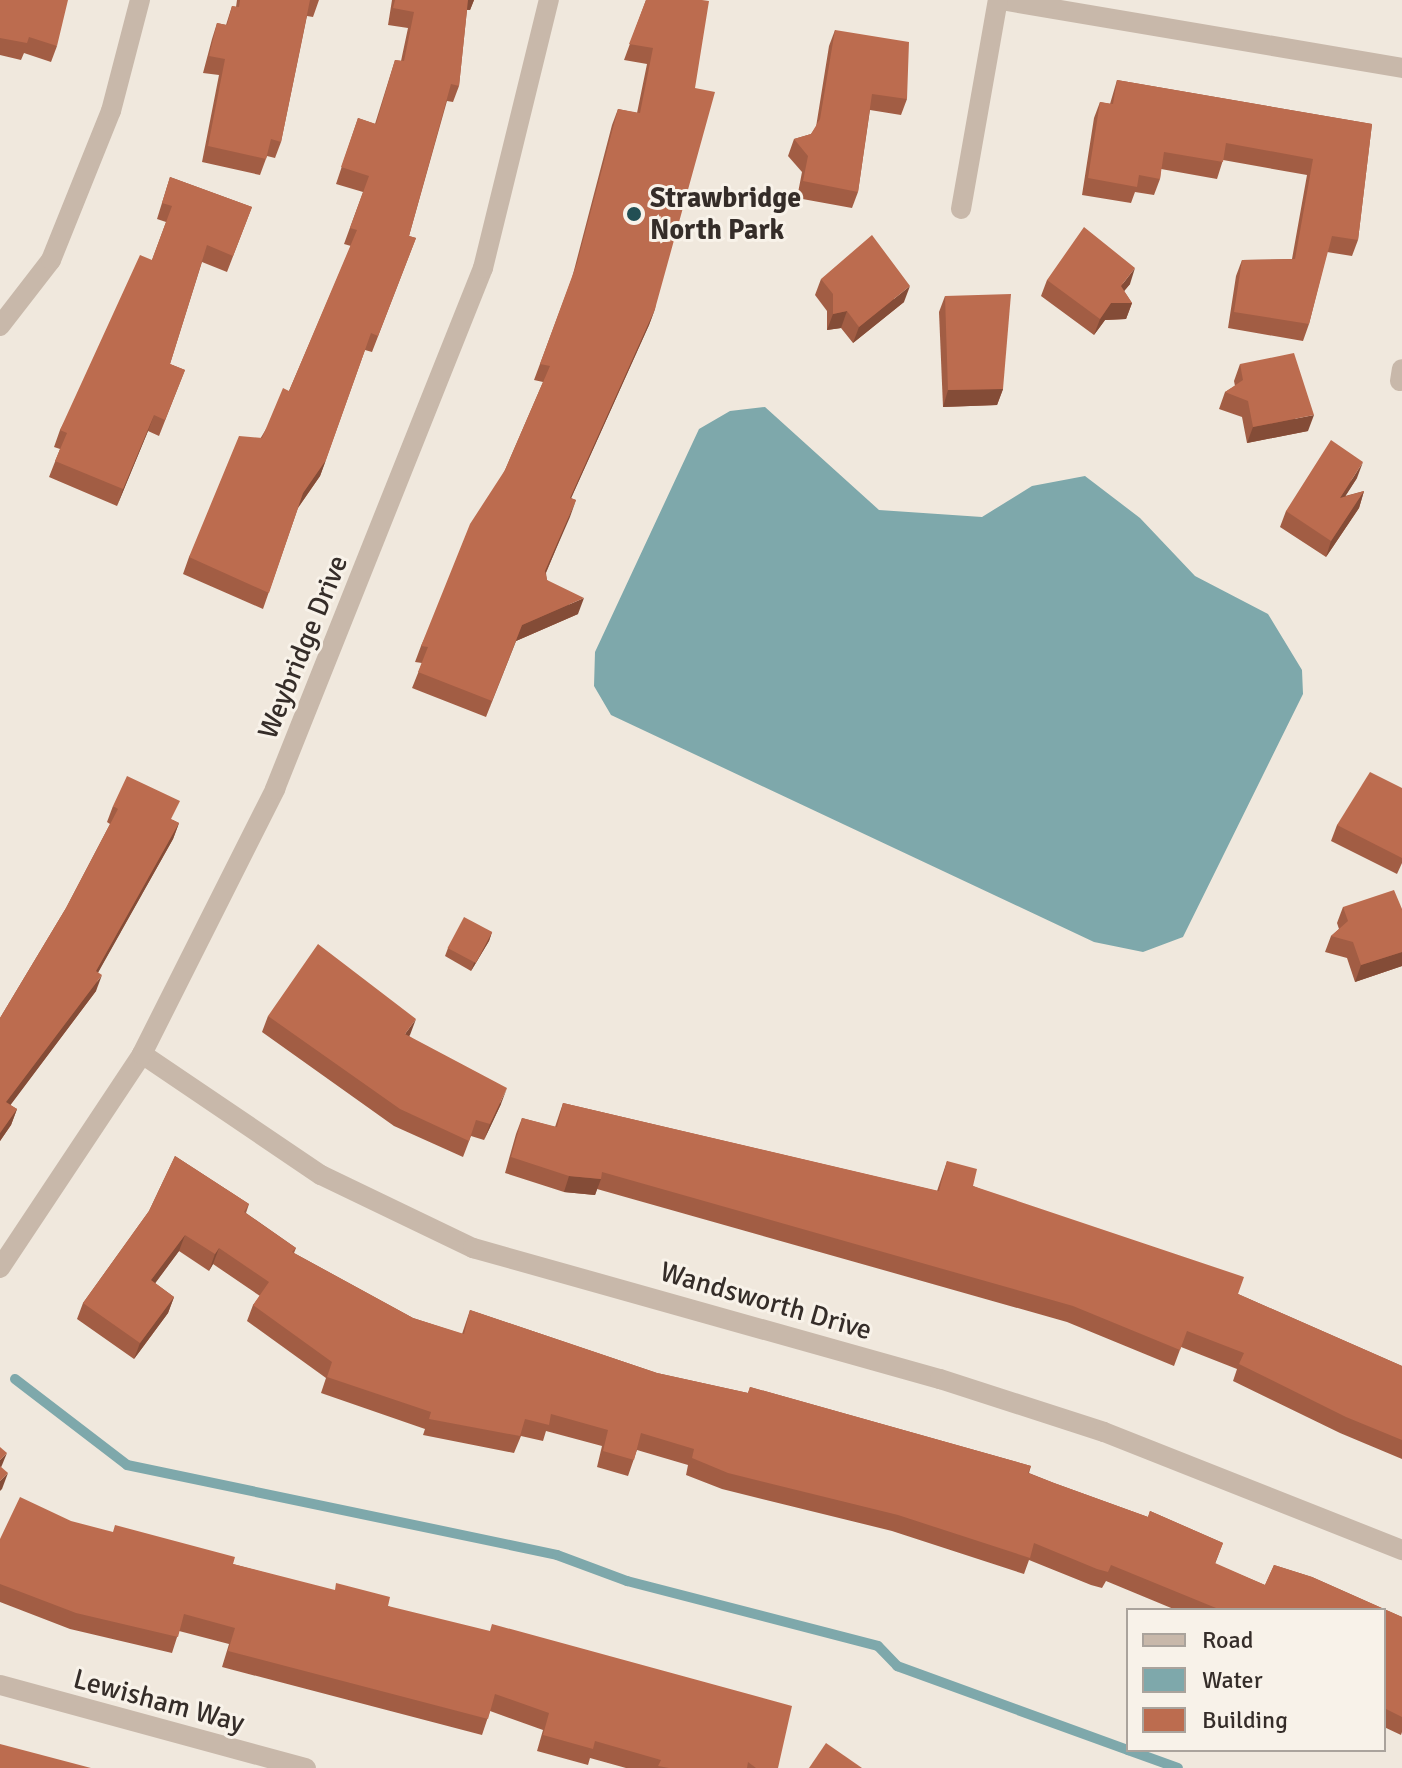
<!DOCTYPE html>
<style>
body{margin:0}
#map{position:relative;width:1402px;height:1768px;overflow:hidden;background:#f0e8dd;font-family:Signika,sans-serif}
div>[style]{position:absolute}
.water>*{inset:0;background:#7ea8ab}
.stream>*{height:10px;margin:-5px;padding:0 5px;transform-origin:5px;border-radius:5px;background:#7ea8ab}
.minor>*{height:20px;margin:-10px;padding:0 10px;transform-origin:10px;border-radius:10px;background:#c8b8aa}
.wall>*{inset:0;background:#a25d44}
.shaded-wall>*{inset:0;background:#844c37}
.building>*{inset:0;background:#bc6c4f;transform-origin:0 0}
.dots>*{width:22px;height:22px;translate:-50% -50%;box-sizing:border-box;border:4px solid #f8f2e9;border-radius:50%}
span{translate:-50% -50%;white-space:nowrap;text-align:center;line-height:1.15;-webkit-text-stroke:6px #f8f2e9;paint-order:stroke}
.poi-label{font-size:28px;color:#352d29;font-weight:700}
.left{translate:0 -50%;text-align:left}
.street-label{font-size:28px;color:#352d29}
.legend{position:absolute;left:1126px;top:1608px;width:260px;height:144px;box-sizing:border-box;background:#f8f2e9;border:2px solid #aaa39c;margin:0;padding:10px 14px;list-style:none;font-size:24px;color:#352d29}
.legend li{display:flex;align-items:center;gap:16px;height:40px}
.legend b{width:40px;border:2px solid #aaa39c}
</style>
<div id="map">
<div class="water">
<div style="clip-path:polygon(765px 407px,879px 510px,982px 517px,1032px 486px,1085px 476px,1140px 518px,1195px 576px,1268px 614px,1302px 670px,1303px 694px,1183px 937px,1143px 952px,1094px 942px,611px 715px,594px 686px,595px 652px,699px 429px,730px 411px)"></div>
</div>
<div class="stream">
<div style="left:15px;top:1379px;width:141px;rotate:37.5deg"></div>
<div style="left:127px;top:1465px;width:439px;rotate:11.8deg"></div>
<div style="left:557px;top:1555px;width:75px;rotate:20.4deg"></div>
<div style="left:627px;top:1581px;width:259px;rotate:14.5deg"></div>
<div style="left:878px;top:1646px;width:28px;rotate:46deg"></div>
<div style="left:897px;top:1666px;width:246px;rotate:20deg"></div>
<div style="left:1128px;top:1750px;width:53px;rotate:19.8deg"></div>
</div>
<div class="minor">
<div style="left:1001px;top:0;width:407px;rotate:9.6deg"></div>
<div style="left:961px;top:209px;width:212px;rotate:-80deg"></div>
<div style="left:0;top:326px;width:83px;rotate:-52.3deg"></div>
<div style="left:51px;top:260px;width:161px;rotate:-68.1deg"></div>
<div style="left:111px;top:111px;width:115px;rotate:-75.4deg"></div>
<div style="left:1400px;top:381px;width:12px;rotate:-81deg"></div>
<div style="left:142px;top:1054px;width:216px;rotate:34.1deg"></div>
<div style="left:321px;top:1175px;width:169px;rotate:25.7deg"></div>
<div style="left:473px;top:1248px;width:485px;rotate:15.7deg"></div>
<div style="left:940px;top:1379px;width:172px;rotate:17.9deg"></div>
<div style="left:1104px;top:1432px;width:321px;rotate:21.6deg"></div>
<div style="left:0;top:1268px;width:257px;rotate:-56.4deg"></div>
<div style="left:142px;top:1054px;width:297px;rotate:-63.3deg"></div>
<div style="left:275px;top:789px;width:561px;rotate:-68.24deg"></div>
<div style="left:483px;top:268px;width:276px;rotate:-76.2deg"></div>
<div style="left:0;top:1685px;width:317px;rotate:15.2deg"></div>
</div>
<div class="wall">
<div style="clip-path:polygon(0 0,57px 46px,51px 62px,24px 53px,21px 60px,0 55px)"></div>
<div style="clip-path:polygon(237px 0,319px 0,313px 17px,307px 16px,281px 142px,275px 158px,267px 156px,260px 175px,202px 162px,219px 75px,203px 73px,212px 39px,217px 23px,226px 25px,232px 6px,236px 7px)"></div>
<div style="clip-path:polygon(392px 0,474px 0,470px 10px,467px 10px,459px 86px,453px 102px,447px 101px,409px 236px,416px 238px,372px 352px,365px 350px,320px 476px,298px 508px,263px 609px,183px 574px,189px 557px,289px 391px,351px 246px,344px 244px,363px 192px,336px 184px,358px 118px,375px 124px,395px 60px,401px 61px,408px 28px,388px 25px)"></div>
<div style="clip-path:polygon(646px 0,702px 0,655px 309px,649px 325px,571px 498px,576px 500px,546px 573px,547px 580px,578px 614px,516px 641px,486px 717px,412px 688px,422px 663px,415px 662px,421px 646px,505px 470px,543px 382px,534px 380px,572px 278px,612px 125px,618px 109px,637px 113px,647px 64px,624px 60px)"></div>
<div style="clip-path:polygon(835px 30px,907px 99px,901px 115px,870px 110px,858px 192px,852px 208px,797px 198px,802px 172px,788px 156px,794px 139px,811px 134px,816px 127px,829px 46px)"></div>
<div style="clip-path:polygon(1117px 80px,1372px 124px,1358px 240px,1352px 256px,1327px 252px,1309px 324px,1303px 341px,1228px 328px,1236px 276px,1242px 260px,1292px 259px,1307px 175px,1223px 160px,1217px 179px,1161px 169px,1160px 179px,1154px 195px,1135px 192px,1131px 203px,1082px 195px,1094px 118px,1100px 102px,1110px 104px)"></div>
<div style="clip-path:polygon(170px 177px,252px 207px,227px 272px,202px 262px,170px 364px,185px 370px,159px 436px,148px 431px,117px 506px,49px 477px,60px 449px,54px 447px,60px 430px,152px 260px,166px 222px,157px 219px)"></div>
<div style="clip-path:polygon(821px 279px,904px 302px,853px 343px,841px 328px,827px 330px,827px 311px,815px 295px)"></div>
<div style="clip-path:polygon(1047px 280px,1130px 284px,1124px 291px,1132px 303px,1126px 319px,1105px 320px,1094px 335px,1041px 296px)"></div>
<div style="clip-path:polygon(945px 296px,1003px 389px,997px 405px,943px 407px,939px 312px)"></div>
<div style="clip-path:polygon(1240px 364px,1308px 431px,1247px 443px,1242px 417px,1219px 409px,1225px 392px,1235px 386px,1234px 381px)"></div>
<div style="clip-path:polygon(1357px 478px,1345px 496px,1364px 491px,1359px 508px,1326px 557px,1280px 527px,1286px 511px)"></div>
<div style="clip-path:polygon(1402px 788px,1402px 863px,1397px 874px,1331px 841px,1337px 825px)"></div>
<div style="clip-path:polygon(113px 806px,173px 820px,179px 823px,173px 839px,98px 972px,96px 991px,10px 1105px,17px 1109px,11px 1125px,0 1141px,0 1018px,66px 908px,110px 824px,107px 822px)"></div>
<div style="clip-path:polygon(1343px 907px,1402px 909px,1402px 966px,1355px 982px,1347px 958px,1325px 952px,1331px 936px,1339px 929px,1337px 923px)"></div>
<div style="clip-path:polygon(492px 932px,489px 941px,471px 971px,445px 956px,448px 948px)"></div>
<div style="clip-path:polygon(268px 1016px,409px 1036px,501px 1104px,484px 1140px,471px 1136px,463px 1157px,394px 1126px,262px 1032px)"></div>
<div style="clip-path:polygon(563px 1103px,937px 1191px,947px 1161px,973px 1186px,1238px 1294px,1402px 1366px,1402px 1459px,1340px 1433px,1233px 1381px,1237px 1369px,1181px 1347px,1174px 1366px,1067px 1322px,597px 1189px,595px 1195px,564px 1192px,505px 1173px,516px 1134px,522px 1118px,555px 1127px)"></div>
<div style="clip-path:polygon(175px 1156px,249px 1204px,246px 1213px,296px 1248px,294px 1253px,413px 1318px,462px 1334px,470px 1310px,657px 1373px,748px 1393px,750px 1387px,1031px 1466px,1029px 1473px,1054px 1483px,1148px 1517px,1150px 1511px,1223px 1543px,1215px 1564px,1265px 1585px,1274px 1565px,1312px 1577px,1402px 1617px,1402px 1732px,1401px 1735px,1384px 1727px,1384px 1610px,1176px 1610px,1106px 1581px,1102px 1588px,1091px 1585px,1029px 1560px,1024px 1574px,892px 1531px,722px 1489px,686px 1475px,688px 1465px,637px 1450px,628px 1476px,597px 1467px,602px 1446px,546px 1431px,543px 1441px,521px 1436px,514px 1453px,423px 1435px,425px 1429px,321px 1393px,326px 1378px,247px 1321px,253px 1305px,260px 1296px,213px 1264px,209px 1271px,179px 1251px,155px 1283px,174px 1297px,168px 1313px,134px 1359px,77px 1319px,83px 1303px,149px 1211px)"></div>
<div style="clip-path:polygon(0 1539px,233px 1564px,388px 1606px,778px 1768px,626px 1768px,590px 1758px,588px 1765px,537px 1751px,543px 1730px,490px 1711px,482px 1735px,222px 1667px,229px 1644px,179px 1631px,172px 1653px,70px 1629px,0 1602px)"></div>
</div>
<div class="shaded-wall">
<div style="clip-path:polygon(466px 0,474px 0,470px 10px,463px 9px)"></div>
<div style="clip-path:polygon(1135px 268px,1130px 284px,1115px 302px,1121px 286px)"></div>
<div style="clip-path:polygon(910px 286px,904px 302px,853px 343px,859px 327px)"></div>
<div style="clip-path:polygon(1111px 303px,1132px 303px,1126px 319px,1105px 320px,1094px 335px,1100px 319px)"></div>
<div style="clip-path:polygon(655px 309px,649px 325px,564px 514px,570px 498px)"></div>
<div style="clip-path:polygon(847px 311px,841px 328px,827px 330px,833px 314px)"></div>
<div style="clip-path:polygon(1003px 389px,997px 405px,943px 407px,948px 390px)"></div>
<div style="clip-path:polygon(154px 415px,148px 431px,117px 506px,123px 489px)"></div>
<div style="clip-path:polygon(1314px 415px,1308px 431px,1247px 443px,1253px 427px)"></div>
<div style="clip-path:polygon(326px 460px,320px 476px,297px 509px,303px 493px)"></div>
<div style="clip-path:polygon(1363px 462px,1357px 478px,1334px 514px,1340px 498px)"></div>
<div style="clip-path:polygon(1364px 491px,1359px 508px,1326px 557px,1331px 541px)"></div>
<div style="clip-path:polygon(576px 500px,570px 517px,539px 588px,545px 571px)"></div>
<div style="clip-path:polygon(584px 598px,578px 614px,516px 641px,486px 717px,522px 625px)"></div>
<div style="clip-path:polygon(179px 823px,173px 839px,90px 987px,96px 971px)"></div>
<div style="clip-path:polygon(492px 932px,489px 941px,471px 971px,474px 963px)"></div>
<div style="clip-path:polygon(1402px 952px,1402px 966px,1355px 982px,1361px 965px)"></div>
<div style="clip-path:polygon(102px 975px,96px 991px,0 1119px,6px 1102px)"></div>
<div style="clip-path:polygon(416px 1019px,410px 1035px,399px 1050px,405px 1034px)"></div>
<div style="clip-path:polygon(507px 1088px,501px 1104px,484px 1140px,490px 1124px)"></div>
<div style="clip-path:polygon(17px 1109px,11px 1125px,0 1141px,0 1133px)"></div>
<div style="clip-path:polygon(569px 1176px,601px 1179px,595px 1195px,564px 1192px)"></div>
<div style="clip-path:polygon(185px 1235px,179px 1251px,145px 1297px,151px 1280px)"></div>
<div style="clip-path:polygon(219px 1248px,213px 1264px,209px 1271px,215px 1254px)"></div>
<div style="clip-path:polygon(174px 1297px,168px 1313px,134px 1359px,140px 1343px)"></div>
<div style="clip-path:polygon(7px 1453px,0 1470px,0 1460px)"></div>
<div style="clip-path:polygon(8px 1473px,2px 1489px,0 1491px,0 1481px)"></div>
</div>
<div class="building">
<div style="clip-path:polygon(0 0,68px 0,57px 46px,29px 37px,27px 43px,0 38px)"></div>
<div style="clip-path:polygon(240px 0,310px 0,281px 142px,271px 139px,266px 159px,208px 146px,225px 59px,209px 56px,217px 23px,227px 25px,232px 6px,239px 7px)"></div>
<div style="clip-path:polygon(395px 0,468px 0,459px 86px,451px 84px,409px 236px,416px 238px,378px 336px,371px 333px,326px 460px,303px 493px,269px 593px,189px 557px,239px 436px,262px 438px,283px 388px,289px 391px,357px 230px,350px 228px,369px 176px,341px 167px,358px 118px,376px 124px,395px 60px,404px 61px,414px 12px,393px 8px)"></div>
<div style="clip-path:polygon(646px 0,702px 0,709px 1px,695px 88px,715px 92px,655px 309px,570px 498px,576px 500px,545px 571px,547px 580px,584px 598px,522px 625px,492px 701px,418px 672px,428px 647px,421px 646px,470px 524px,505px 470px,550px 366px,540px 364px,577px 263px,618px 109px,640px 113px,653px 48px,629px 44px)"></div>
<div style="clip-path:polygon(835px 30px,909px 42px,907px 99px,872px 94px,858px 192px,803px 181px,808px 156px,794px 139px,811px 134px,820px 119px)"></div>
<div style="clip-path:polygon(1117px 80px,1372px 124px,1358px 240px,1332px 236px,1309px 324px,1234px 312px,1242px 260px,1295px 259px,1313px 159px,1226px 143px,1223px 162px,1164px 152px,1160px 179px,1139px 175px,1137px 187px,1088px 178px,1100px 102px,1113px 104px)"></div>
<div style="clip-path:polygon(170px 177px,252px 207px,233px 256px,207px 245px,170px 364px,185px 370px,165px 420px,154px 415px,123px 489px,55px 461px,67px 433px,60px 430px,140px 255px,152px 260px,172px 206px,162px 203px)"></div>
<div style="clip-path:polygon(1084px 227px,1135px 268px,1121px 286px,1132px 303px,1111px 303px,1100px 319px,1047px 280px)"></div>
<div style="clip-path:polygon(872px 235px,910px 286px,859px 327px,847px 311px,833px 314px,833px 294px,821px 279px)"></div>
<div style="clip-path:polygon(1011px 294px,1003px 389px,948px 390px,945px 296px)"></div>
<div style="clip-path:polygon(1294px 353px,1314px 415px,1253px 427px,1248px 401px,1225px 392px,1243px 380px,1240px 364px)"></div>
<div style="clip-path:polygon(1331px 440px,1363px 462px,1340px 498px,1364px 491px,1331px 541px,1286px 511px)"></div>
<div style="clip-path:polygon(1370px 772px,1402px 788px,1402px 858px,1337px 825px)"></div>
<div style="clip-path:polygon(127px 776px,180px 801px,171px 819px,179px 823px,96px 971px,102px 975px,6px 1102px,17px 1109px,0 1133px,0 1018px,66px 908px,118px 809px,113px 806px)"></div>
<div style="clip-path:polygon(1394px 890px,1402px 909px,1402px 952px,1361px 965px,1353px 942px,1331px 936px,1348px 921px,1343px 907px)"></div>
<div style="left:464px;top:917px;width:32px;height:35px;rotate:28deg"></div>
<div style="clip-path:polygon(318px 944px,416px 1019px,405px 1034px,507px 1088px,490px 1124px,476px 1120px,469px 1141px,400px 1109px,268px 1016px)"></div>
<div style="clip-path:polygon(563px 1103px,939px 1191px,947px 1161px,977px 1169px,973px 1186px,1244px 1277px,1238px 1294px,1402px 1366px,1402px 1440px,1346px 1417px,1239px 1364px,1244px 1353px,1187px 1331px,1180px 1350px,1073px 1306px,602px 1172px,601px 1179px,569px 1176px,511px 1157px,522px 1118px,557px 1127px)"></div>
<div style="clip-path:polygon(175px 1156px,249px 1204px,244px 1212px,296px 1248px,292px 1252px,413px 1318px,464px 1334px,470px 1310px,657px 1373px,748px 1393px,750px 1387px,1031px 1466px,1028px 1473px,1054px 1483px,1148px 1517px,1150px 1511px,1223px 1543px,1215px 1563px,1265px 1585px,1274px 1565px,1312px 1577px,1402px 1617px,1402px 1717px,1384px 1708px,1384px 1610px,1215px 1610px,1216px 1608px,1111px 1565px,1108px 1572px,1097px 1569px,1034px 1543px,1030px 1558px,898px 1515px,728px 1473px,692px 1458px,694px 1449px,641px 1433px,634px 1460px,603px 1451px,608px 1430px,551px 1414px,549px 1425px,525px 1419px,520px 1436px,429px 1419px,431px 1412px,327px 1377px,332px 1362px,253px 1305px,269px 1282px,219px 1248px,215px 1254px,185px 1235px,151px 1280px,174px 1297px,140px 1343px,83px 1303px,149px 1211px)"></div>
<div style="clip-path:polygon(0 1447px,7px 1453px,0 1460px)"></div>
<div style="clip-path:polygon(0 1466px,8px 1473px,0 1481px)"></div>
<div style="clip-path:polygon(20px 1497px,71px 1521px,113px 1532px,115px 1525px,235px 1557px,233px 1564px,335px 1590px,336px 1583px,390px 1597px,388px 1606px,490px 1631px,492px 1624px,792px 1706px,778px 1768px,756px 1768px,748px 1762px,747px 1768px,669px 1768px,658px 1766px,661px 1760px,595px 1741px,593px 1749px,543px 1735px,549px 1713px,495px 1694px,488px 1719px,228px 1651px,235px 1628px,184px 1614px,178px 1637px,76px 1613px,0 1584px,0 1539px)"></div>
<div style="clip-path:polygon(826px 1743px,862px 1768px,809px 1768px)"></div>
<div style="clip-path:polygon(0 1744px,91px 1768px,0 1768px)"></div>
</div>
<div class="dots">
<div style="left:634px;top:214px;background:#224f54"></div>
</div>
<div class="poi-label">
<span class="left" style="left:650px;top:214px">Strawbridge<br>North Park</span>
</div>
<div class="street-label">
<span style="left:303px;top:647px;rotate:-68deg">Weybridge Drive</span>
<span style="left:766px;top:1301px;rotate:16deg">Wandsworth Drive</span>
<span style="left:159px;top:1701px;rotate:15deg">Lewisham Way</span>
</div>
<ul class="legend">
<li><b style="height:10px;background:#c8b8aa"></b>Road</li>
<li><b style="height:22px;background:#7ea8ab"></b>Water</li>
<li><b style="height:22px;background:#bc6c4f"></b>Building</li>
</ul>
</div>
